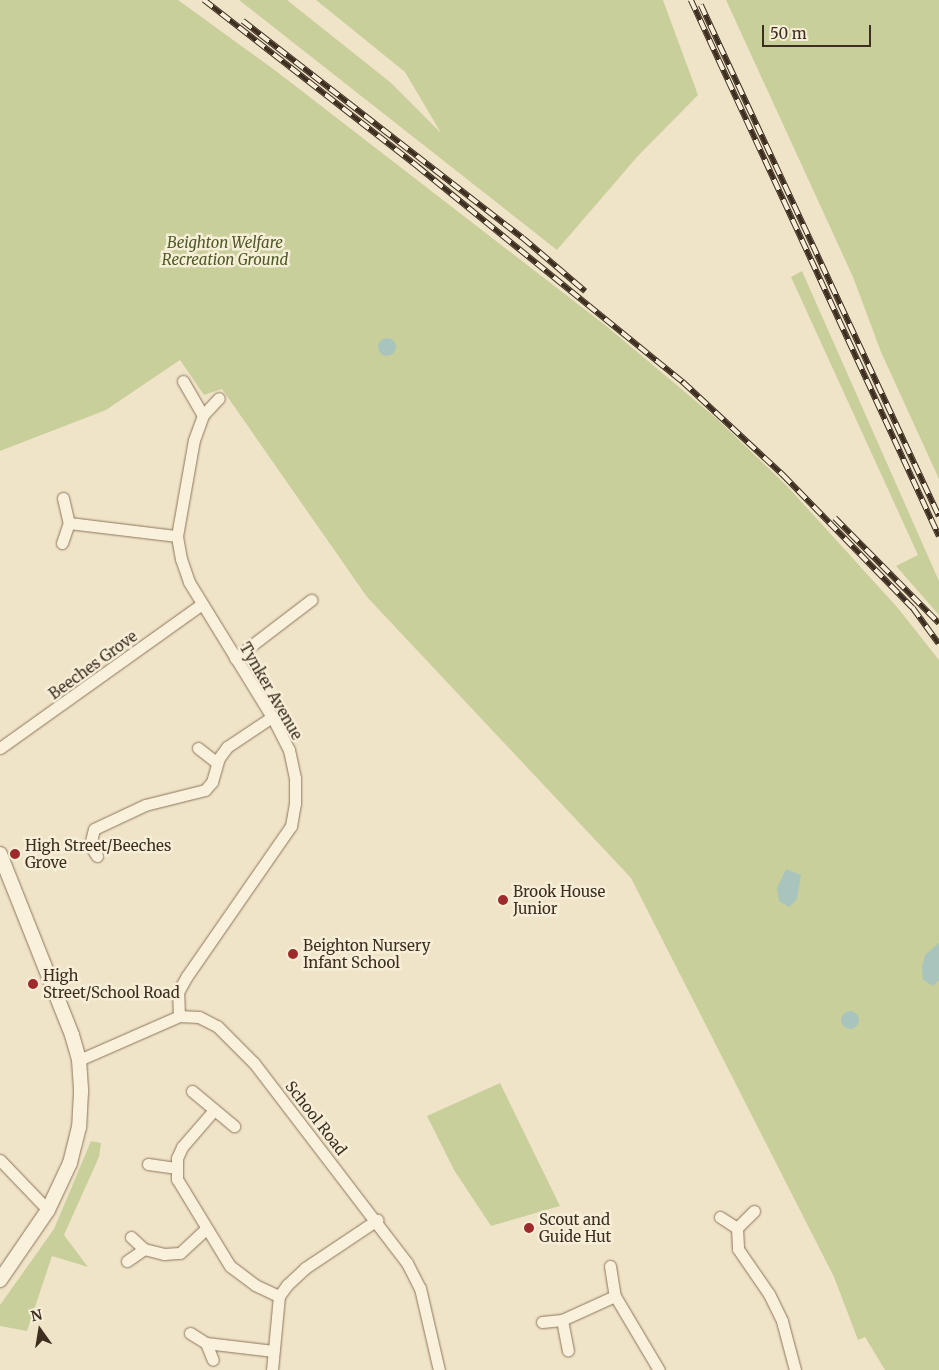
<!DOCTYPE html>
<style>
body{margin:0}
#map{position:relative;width:939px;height:1370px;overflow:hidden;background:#f0e4c8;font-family:Merriweather,serif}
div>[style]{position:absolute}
.green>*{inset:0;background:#c9cf9b}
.water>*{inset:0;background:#a9c4bc}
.round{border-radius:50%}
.roads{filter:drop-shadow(0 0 1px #8d765c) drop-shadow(0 0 1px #8d765c)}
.minor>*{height:11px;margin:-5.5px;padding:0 5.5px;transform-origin:5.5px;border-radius:5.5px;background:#faf1dc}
.tertiary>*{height:14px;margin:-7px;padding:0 7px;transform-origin:7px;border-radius:7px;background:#faf1dc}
.rail>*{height:5.5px;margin-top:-2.75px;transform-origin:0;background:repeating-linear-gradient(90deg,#f7eed8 0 11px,#3d2e20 0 22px);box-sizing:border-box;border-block:1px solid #3d2e20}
.dots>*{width:14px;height:14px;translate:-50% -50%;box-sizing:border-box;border:2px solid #f7eed8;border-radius:50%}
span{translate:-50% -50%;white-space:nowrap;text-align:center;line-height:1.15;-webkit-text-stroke:5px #f7eed8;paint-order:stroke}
.park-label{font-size:15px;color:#4d5a26;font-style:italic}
.street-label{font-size:15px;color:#3d2e20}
.poi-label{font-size:15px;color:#3d2e20}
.left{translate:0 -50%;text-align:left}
.north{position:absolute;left:15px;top:1305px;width:50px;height:50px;-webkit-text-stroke:4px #f7eed8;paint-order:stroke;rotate:347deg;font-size:14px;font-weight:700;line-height:20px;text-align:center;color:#3d2e20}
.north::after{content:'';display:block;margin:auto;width:18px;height:22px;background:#3d2e20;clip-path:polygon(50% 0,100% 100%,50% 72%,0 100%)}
.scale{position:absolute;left:762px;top:25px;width:109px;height:22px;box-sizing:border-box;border:2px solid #3d2e20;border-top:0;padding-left:6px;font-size:15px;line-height:18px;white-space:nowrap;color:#3d2e20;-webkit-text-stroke:4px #f7eed8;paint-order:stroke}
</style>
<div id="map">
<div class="green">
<div style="clip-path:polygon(0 0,178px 0,276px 71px,605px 325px,716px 418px,788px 487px,897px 607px,939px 660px,939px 1370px,885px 1370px,865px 1337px,858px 1340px,834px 1277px,631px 878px,367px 597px,222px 389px,204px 395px,180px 360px,106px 410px,0 451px)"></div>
<div style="clip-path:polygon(239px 0,287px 0,390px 82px,441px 133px,405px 72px,316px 0,663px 0,698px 95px,637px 157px,557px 250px)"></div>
<div style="clip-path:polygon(726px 0,939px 0,939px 479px,881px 352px,853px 277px)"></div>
<div style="clip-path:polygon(802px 271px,939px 581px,939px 615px,896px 566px,918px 555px,791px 277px)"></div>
<div style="clip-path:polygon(500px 1083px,560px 1206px,491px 1226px,454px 1170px,427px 1116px)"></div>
<div style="clip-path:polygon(91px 1141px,101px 1143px,99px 1157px,64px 1235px,88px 1267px,52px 1256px,27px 1331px,0 1326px,0 1305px,54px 1229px)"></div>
</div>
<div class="water">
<div class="round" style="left:378px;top:338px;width:18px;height:18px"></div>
<div style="clip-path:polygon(786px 869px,801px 875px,797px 899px,789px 907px,779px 901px,777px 888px)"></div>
<div style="clip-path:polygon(939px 943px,939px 980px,933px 986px,923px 980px,922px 967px,925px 955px)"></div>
<div class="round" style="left:841px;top:1011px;width:18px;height:18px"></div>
</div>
<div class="roads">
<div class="minor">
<div style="left:183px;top:381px;width:39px;rotate:60deg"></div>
<div style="left:63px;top:498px;width:26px;rotate:77deg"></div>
<div style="left:69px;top:523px;width:109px;rotate:6.9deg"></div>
<div style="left:62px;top:543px;width:21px;rotate:-71deg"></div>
<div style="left:235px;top:658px;width:96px;rotate:-37.3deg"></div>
<div style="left:0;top:748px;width:248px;rotate:-35.5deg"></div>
<div style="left:198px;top:748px;width:24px;rotate:38deg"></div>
<div style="left:97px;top:856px;width:13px;rotate:-122deg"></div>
<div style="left:90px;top:845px;width:16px;rotate:-76deg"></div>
<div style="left:94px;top:829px;width:56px;rotate:-25.2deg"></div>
<div style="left:145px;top:805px;width:62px;rotate:-14deg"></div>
<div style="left:205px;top:790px;width:11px;rotate:-49deg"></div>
<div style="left:212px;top:782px;width:25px;rotate:-74deg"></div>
<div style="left:219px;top:758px;width:14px;rotate:-54deg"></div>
<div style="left:227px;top:747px;width:54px;rotate:-33.7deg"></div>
<div style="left:179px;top:1016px;width:24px;rotate:-92deg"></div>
<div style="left:178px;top:992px;width:18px;rotate:-61deg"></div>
<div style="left:187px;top:976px;width:183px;rotate:-55.3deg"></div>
<div style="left:291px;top:826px;width:23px;rotate:-80deg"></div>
<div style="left:295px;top:803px;width:25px;rotate:-90deg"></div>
<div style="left:295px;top:778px;width:29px;rotate:-102deg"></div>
<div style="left:289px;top:750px;width:37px;rotate:-117deg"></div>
<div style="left:272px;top:717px;width:158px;rotate:-121.6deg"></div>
<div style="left:189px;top:582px;width:24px;rotate:-109deg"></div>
<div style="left:181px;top:559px;width:23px;rotate:-100deg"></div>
<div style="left:177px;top:536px;width:97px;rotate:-80deg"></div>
<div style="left:194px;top:440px;width:27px;rotate:-70deg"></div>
<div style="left:203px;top:415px;width:23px;rotate:-47deg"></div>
<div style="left:79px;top:1060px;width:109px;rotate:-23.7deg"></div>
<div style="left:179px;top:1016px;width:20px;rotate:3deg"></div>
<div style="left:199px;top:1017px;width:20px;rotate:27deg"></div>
<div style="left:217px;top:1026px;width:52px;rotate:45deg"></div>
<div style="left:254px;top:1063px;width:252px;rotate:52.6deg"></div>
<div style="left:407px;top:1263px;width:28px;rotate:63deg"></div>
<div style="left:420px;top:1288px;width:84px;rotate:77deg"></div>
<div style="left:192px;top:1091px;width:55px;rotate:39.8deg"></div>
<div style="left:214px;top:1110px;width:49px;rotate:130.9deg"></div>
<div style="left:182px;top:1147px;width:12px;rotate:114deg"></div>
<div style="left:177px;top:1158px;width:21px;rotate:90deg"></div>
<div style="left:177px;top:1179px;width:102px;rotate:58.7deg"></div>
<div style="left:230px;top:1266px;width:31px;rotate:37deg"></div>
<div style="left:255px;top:1285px;width:26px;rotate:25deg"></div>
<div style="left:0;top:1160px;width:69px;rotate:46.2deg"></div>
<div style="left:148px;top:1164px;width:28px;rotate:8deg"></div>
<div style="left:754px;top:1211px;width:24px;rotate:135deg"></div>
<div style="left:737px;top:1228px;width:21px;rotate:87deg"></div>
<div style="left:738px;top:1249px;width:55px;rotate:55.4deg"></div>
<div style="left:769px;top:1294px;width:30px;rotate:64deg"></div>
<div style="left:782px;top:1321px;width:51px;rotate:75.1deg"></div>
<div style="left:720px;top:1217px;width:20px;rotate:33deg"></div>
<div style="left:131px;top:1237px;width:18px;rotate:43deg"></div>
<div style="left:144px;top:1249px;width:21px;rotate:14deg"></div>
<div style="left:164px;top:1254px;width:16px;rotate:-4deg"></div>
<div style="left:180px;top:1253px;width:35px;rotate:-43deg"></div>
<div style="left:127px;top:1261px;width:21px;rotate:-35deg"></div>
<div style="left:610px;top:1266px;width:30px;rotate:81deg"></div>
<div style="left:615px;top:1296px;width:86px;rotate:59.3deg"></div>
<div style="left:562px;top:1320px;width:31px;rotate:79deg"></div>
<div style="left:542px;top:1322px;width:20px;rotate:-6deg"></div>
<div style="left:562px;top:1320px;width:58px;rotate:-24.4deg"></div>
<div style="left:190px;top:1333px;width:19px;rotate:32deg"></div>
<div style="left:206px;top:1343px;width:68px;rotate:6.7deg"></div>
<div style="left:206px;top:1343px;width:18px;rotate:68deg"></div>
<div style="left:272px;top:1370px;width:74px;rotate:-84.6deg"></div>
<div style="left:279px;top:1296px;width:14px;rotate:-54deg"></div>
<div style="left:287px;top:1285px;width:25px;rotate:-43deg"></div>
<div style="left:305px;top:1268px;width:87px;rotate:-33.7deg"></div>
</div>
<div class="tertiary">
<div style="left:0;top:854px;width:195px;rotate:68.3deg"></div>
<div style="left:72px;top:1035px;width:26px;rotate:74deg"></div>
<div style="left:79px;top:1060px;width:32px;rotate:86deg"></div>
<div style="left:81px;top:1092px;width:35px;rotate:93deg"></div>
<div style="left:79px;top:1127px;width:37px;rotate:104deg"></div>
<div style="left:70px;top:1163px;width:52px;rotate:115.1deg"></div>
<div style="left:48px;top:1210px;width:85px;rotate:124.4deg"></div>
</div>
</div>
<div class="rail">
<div style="left:204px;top:0;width:270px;rotate:37.9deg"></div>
<div style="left:417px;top:166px;width:343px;rotate:39.1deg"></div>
<div style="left:683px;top:382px;width:137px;rotate:42.9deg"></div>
<div style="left:783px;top:475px;width:186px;rotate:45.7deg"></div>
<div style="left:913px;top:608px;width:44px;rotate:54.2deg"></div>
<div style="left:691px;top:0;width:591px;rotate:65.17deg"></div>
<div style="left:701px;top:5px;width:564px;rotate:65.03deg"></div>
<div style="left:243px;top:21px;width:354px;rotate:37.8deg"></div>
<div style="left:523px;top:238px;width:82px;rotate:40.5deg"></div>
<div style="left:835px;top:518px;width:148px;rotate:45.3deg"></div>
</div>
<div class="dots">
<div style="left:15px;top:854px;background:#9e2a2b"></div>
<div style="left:503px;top:900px;background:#9e2a2b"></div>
<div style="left:293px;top:954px;background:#9e2a2b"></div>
<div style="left:33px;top:984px;background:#9e2a2b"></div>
<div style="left:529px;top:1228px;background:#9e2a2b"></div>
</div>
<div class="park-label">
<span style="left:225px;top:251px">Beighton Welfare<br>Recreation Ground</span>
</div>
<div class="street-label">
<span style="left:93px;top:665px;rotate:-36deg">Beeches Grove</span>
<span style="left:271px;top:691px;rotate:60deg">Tynker Avenue</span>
<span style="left:316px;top:1118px;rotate:52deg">School Road</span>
</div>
<div class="poi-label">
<span class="left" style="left:25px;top:854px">High Street/Beeches<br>Grove</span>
<span class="left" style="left:513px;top:900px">Brook House<br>Junior</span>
<span class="left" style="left:303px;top:954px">Beighton Nursery<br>Infant School</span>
<span class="left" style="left:43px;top:984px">High<br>Street/School Road</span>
<span class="left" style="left:539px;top:1228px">Scout and<br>Guide Hut</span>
</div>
<div class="north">N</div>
<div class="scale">50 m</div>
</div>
